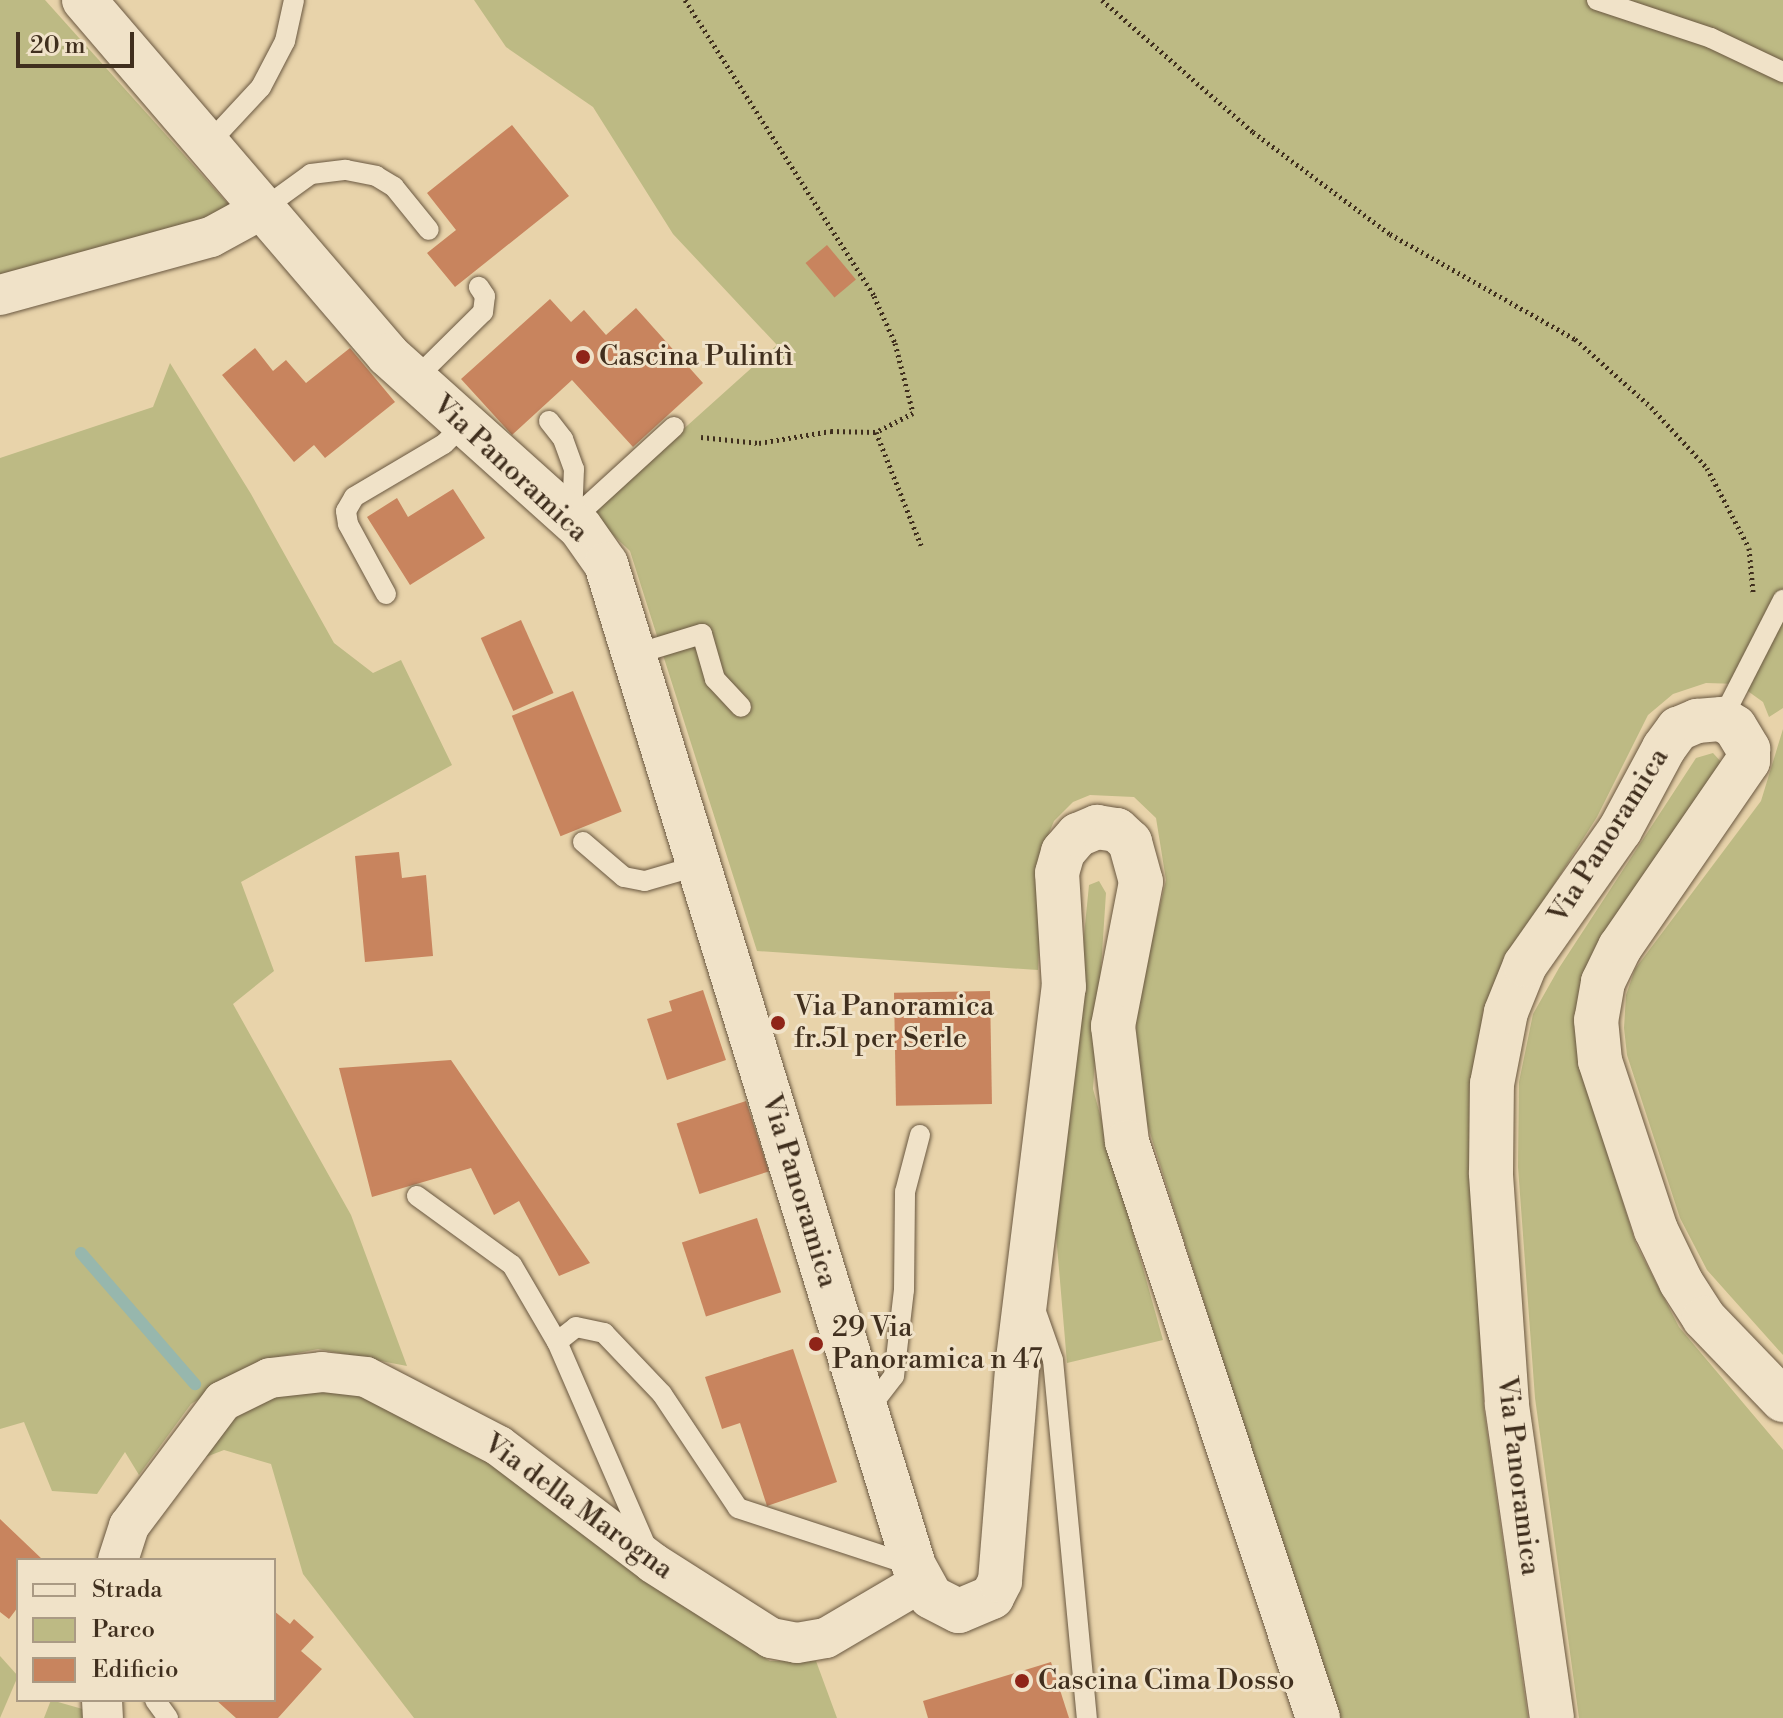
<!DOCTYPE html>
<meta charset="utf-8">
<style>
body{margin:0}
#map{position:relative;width:1783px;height:1718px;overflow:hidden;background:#e8d3aa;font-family:"Libre Bodoni",serif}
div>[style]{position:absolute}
.green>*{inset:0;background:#bdba84}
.stream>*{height:12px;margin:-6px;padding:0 6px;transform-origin:6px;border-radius:6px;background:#97b7ad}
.building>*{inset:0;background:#c8845e;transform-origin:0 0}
.path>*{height:5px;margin-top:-2.5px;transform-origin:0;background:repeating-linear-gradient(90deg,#402f1e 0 2px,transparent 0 6px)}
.roads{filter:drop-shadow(0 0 2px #6a5841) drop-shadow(0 0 2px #6a5841)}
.lane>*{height:20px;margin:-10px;padding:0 10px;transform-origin:10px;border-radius:10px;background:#f0e2c8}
.street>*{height:40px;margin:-20px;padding:0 20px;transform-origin:20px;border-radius:20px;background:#f0e2c8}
.secondary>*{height:44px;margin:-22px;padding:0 22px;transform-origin:22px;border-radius:22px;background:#f0e2c8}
.dots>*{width:22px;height:22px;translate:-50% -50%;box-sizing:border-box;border:4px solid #f0e2c8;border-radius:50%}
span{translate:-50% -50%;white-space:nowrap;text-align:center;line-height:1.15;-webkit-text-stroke:6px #f0e2c8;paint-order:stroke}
.poi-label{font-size:28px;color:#402f1e}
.left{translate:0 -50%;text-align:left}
.street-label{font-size:28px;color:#402f1e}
.legend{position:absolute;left:16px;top:1558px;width:260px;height:144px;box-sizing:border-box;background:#f0e2c8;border:2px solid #aa9a84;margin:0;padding:10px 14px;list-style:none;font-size:24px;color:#402f1e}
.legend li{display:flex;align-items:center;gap:16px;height:40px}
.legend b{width:40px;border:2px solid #aa9a84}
.scale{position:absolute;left:16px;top:32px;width:118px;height:36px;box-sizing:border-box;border:4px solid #402f1e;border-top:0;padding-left:10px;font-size:24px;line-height:28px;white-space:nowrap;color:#402f1e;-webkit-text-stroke:6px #f0e2c8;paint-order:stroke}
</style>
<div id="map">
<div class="green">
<div style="clip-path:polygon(0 0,45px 0,229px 205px,186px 229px,0 282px)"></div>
<div style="clip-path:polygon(474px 0,1783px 0,1783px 708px,1769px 717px,1763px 702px,1738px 684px,1706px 683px,1673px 694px,1648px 715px,1597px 817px,1502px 966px,1483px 1011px,1473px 1088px,1471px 1174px,1484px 1410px,1528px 1718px,1336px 1718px,1137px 1092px,1136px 1008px,1166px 880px,1156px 818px,1134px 797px,1090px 795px,1073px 802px,1054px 821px,1043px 847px,1038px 970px,757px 951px,630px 551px,590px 513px,777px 345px,673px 234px,593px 107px,506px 47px)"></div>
<div style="clip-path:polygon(170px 363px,251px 494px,334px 643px,373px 673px,401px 660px,452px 765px,241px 882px,274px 971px,233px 1004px,351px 1215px,407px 1366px,318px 1349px,263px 1360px,191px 1404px,139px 1475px,125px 1452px,97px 1494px,52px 1491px,24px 1422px,0 1429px,0 458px,153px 407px)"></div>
<div style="clip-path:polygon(1783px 729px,1783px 1355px,1707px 1270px,1680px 1218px,1627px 1055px,1624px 1028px,1626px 995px,1635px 969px,1761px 801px)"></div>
<div style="clip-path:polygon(1713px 753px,1722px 763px,1589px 970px,1574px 1015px,1580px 1066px,1636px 1244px,1679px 1327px,1783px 1450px,1783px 1718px,1579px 1718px,1535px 1398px,1518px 1167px,1519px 1082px,1533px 1014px,1559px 968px,1696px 758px)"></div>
<div style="clip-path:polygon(1099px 881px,1106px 893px,1093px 1089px,1163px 1340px,1067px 1363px,1056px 1234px,1059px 1187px,1089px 885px)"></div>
<div style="clip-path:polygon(350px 1388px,525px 1480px,655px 1588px,770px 1661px,816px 1661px,837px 1718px,414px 1718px,303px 1574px,271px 1464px,224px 1450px,198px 1460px,238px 1411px,260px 1396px)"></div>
<div style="clip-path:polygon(0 1656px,18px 1676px,0 1718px)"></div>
<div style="clip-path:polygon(51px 1700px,86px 1710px,87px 1718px,44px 1718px)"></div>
</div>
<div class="stream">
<div style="left:81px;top:1253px;width:174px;rotate:49deg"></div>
</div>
<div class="building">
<div style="clip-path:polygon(512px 125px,569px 196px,455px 287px,427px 253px,456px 230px,427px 193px)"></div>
<div style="left:827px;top:245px;width:45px;height:28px;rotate:50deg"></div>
<div style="clip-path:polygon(550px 299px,571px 322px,584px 310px,606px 335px,636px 308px,703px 383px,633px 447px,572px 380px,512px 435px,461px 379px)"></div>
<div style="clip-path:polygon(255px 348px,273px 371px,286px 360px,306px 383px,350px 348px,395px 402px,325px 458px,314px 445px,294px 462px,222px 375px)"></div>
<div style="clip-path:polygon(453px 489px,485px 538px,410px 585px,367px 517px,397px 498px,408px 517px)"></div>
<div style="left:521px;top:620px;width:80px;height:44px;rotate:66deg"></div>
<div style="left:573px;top:691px;width:130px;height:66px;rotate:68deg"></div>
<div style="clip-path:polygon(399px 852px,402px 878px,426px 875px,433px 956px,365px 962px,355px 856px)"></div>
<div style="clip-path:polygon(703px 990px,726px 1060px,667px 1080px,647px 1019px,672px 1011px,669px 1001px)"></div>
<div style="left:990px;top:991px;width:113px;height:96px;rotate:89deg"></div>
<div style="clip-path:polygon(451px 1060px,590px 1263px,559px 1276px,519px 1201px,494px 1215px,471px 1168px,372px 1197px,339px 1068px)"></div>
<div style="left:746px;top:1101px;width:74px;height:73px;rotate:72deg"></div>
<div style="left:757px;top:1218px;width:78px;height:79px;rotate:72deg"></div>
<div style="clip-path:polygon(793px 1349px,837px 1482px,767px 1506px,740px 1423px,722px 1429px,705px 1377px)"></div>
<div style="clip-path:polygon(0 1519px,43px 1560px,18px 1560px,18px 1607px,9px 1619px,0 1612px)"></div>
<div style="clip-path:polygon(274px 1611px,290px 1624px,294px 1619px,314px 1637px,301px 1651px,322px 1669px,278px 1718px,236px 1718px,216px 1700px,274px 1700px)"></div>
<div style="clip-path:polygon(1051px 1662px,1069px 1718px,928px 1718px,923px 1701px)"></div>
</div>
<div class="path">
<div style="left:685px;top:0;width:351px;rotate:57.4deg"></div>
<div style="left:874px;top:296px;width:51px;rotate:65.9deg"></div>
<div style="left:895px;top:343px;width:72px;rotate:75.6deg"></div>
<div style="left:913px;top:413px;width:42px;rotate:152.8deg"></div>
<div style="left:1102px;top:0;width:201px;rotate:41.2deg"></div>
<div style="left:1253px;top:132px;width:171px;rotate:36.7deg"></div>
<div style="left:1390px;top:234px;width:213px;rotate:29.6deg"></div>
<div style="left:1575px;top:339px;width:102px;rotate:41.8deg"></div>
<div style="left:1651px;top:407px;width:83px;rotate:47.4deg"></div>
<div style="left:1707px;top:468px;width:90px;rotate:62.3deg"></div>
<div style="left:1749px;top:548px;width:44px;rotate:84.8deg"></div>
<div style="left:701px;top:437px;width:58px;rotate:5.9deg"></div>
<div style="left:759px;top:443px;width:73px;rotate:-9.5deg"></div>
<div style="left:831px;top:431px;width:45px;rotate:1.3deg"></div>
<div style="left:876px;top:432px;width:122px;rotate:68.3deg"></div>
</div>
<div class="roads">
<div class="lane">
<div style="left:1597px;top:0;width:120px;rotate:18.4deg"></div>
<div style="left:1711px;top:38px;width:80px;rotate:25.3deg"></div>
<div style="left:209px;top:143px;width:76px;rotate:-47.1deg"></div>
<div style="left:261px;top:87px;width:52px;rotate:-62.4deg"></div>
<div style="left:285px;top:41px;width:42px;rotate:-77.6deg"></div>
<div style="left:264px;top:208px;width:58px;rotate:-35.9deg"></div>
<div style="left:311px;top:174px;width:35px;rotate:-7deg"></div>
<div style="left:346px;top:170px;width:31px;rotate:11deg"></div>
<div style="left:376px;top:176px;width:21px;rotate:31deg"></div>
<div style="left:394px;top:187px;width:55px;rotate:50.9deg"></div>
<div style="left:414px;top:380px;width:97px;rotate:-44.6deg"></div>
<div style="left:483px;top:312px;width:16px;rotate:-83deg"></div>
<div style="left:485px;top:296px;width:11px;rotate:-124deg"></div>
<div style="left:549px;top:421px;width:23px;rotate:52deg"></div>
<div style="left:563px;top:439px;width:32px;rotate:70deg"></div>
<div style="left:574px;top:469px;width:47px;rotate:92.4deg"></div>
<div style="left:572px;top:520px;width:138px;rotate:-42.4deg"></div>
<div style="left:386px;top:594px;width:80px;rotate:-118.5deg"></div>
<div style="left:348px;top:524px;width:13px;rotate:-99deg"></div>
<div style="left:346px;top:511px;width:16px;rotate:-60deg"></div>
<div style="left:354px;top:497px;width:104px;rotate:-30.5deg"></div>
<div style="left:444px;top:444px;width:27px;rotate:-45deg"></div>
<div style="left:636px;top:654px;width:69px;rotate:-16.9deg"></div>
<div style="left:702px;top:634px;width:47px;rotate:73.9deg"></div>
<div style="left:715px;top:679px;width:38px;rotate:47deg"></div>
<div style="left:1722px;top:719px;width:134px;rotate:-62.9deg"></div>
<div style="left:583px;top:842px;width:54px;rotate:40.5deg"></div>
<div style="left:624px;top:877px;width:21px;rotate:11deg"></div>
<div style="left:645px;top:881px;width:57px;rotate:-16.2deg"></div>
<div style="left:417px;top:1196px;width:117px;rotate:36deg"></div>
<div style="left:512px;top:1265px;width:89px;rotate:59.7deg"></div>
<div style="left:1035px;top:1309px;width:54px;rotate:70.6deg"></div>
<div style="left:1053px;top:1360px;width:360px;rotate:84.6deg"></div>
<div style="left:867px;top:1411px;width:44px;rotate:-52.4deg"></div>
<div style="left:894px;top:1376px;width:87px;rotate:-83.4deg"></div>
<div style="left:904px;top:1290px;width:98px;rotate:-89.4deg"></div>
<div style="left:905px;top:1192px;width:59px;rotate:-75.3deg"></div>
<div style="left:648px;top:1551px;width:228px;rotate:-113.5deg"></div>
<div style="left:557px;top:1342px;width:24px;rotate:-38deg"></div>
<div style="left:576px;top:1327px;width:29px;rotate:12deg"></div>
<div style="left:604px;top:1333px;width:84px;rotate:46.4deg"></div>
<div style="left:662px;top:1394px;width:137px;rotate:56.3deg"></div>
<div style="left:738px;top:1508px;width:185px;rotate:18.2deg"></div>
<div style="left:155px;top:1700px;width:22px;rotate:54deg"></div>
</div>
<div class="street">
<div style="left:0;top:295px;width:219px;rotate:-15.4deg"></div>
<div style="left:211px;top:237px;width:60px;rotate:-28.7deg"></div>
<div style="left:118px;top:1560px;width:36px;rotate:-72deg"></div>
<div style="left:129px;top:1526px;width:156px;rotate:-53.1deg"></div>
<div style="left:223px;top:1401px;width:52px;rotate:-26.1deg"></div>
<div style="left:270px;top:1378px;width:52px;rotate:-6.6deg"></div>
<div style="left:322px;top:1372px;width:44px;rotate:6.5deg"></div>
<div style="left:366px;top:1377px;width:150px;rotate:27.4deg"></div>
<div style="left:499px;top:1446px;width:193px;rotate:37.2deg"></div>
<div style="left:653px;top:1563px;width:140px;rotate:32.4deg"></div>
<div style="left:771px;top:1638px;width:26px;rotate:11deg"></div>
<div style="left:797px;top:1643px;width:29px;rotate:-10deg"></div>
<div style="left:826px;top:1638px;width:110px;rotate:-30.5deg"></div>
<div style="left:102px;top:1700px;width:18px;rotate:87deg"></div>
</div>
<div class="secondary">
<div style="left:84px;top:0;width:467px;rotate:49.4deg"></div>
<div style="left:388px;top:355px;width:258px;rotate:41.9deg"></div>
<div style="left:580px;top:527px;width:45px;rotate:54.9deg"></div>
<div style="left:606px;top:564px;width:1048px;rotate:72.91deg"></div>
<div style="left:914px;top:1566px;width:35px;rotate:61deg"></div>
<div style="left:931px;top:1597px;width:31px;rotate:27deg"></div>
<div style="left:959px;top:1611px;width:36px;rotate:-23deg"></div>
<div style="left:992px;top:1597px;width:18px;rotate:-63deg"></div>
<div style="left:1000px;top:1581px;width:223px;rotate:-85.4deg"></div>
<div style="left:1018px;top:1359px;width:375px;rotate:-83deg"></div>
<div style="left:1064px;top:987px;width:114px;rotate:-93.5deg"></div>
<div style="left:1057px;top:873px;width:22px;rotate:-74deg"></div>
<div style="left:1063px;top:852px;width:23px;rotate:-49deg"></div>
<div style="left:1078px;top:835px;width:21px;rotate:-23deg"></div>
<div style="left:1097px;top:827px;width:20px;rotate:9deg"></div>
<div style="left:1117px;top:830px;width:18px;rotate:43deg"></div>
<div style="left:1130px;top:842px;width:41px;rotate:74.6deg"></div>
<div style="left:1141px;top:882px;width:147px;rotate:101deg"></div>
<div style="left:1113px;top:1026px;width:117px;rotate:83.1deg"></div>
<div style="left:1127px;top:1142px;width:607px;rotate:71.65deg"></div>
<div style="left:1552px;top:1718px;width:317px;rotate:-98.2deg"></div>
<div style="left:1507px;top:1404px;width:232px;rotate:-94deg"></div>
<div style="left:1491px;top:1173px;width:89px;rotate:-89.4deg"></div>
<div style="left:1492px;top:1084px;width:73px;rotate:-79deg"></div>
<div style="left:1506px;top:1012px;width:51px;rotate:-68deg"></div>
<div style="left:1525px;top:965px;width:165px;rotate:-54.9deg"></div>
<div style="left:1620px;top:830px;width:93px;rotate:-61.8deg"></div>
<div style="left:1664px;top:748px;width:24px;rotate:-54deg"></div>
<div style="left:1678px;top:729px;width:21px;rotate:-23deg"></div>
<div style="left:1697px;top:721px;width:25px;rotate:-5deg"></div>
<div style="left:1722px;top:719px;width:15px;rotate:32deg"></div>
<div style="left:1735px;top:727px;width:26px;rotate:59deg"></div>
<div style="left:1748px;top:749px;width:12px;rotate:90deg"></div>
<div style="left:1748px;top:761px;width:226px;rotate:124.5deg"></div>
<div style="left:1620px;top:947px;width:39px;rotate:116deg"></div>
<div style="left:1603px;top:982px;width:39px;rotate:100deg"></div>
<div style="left:1596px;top:1020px;width:41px;rotate:84.4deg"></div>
<div style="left:1600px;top:1061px;width:178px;rotate:71.7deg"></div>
<div style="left:1656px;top:1230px;width:58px;rotate:64.3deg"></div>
<div style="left:1681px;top:1282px;width:43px;rotate:57.4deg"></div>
<div style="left:1704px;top:1318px;width:114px;rotate:46.1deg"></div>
</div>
</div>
<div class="dots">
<div style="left:583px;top:357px;background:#8f2418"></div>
<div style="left:778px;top:1023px;background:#8f2418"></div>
<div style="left:816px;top:1344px;background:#8f2418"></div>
<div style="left:1022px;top:1681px;background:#8f2418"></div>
</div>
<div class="poi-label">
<span class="left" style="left:599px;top:357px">Cascina Pulintì</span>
<span class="left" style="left:794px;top:1023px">Via Panoramica<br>fr.51 per Serle</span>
<span class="left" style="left:832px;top:1344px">29 Via<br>Panoramica n 47</span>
<span class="left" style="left:1038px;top:1681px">Cascina Cima Dosso</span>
</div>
<div class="street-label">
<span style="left:510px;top:469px;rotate:43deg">Via Panoramica</span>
<span style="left:1609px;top:836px;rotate:-58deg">Via Panoramica</span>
<span style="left:799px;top:1191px;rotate:73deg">Via Panoramica</span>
<span style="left:1518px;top:1476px;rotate:83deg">Via Panoramica</span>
<span style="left:578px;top:1507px;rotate:36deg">Via della Marogna</span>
</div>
<ul class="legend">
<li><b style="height:10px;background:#f0e2c8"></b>Strada</li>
<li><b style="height:22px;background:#bdba84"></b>Parco</li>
<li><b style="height:22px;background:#c8845e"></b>Edificio</li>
</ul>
<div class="scale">20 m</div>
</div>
